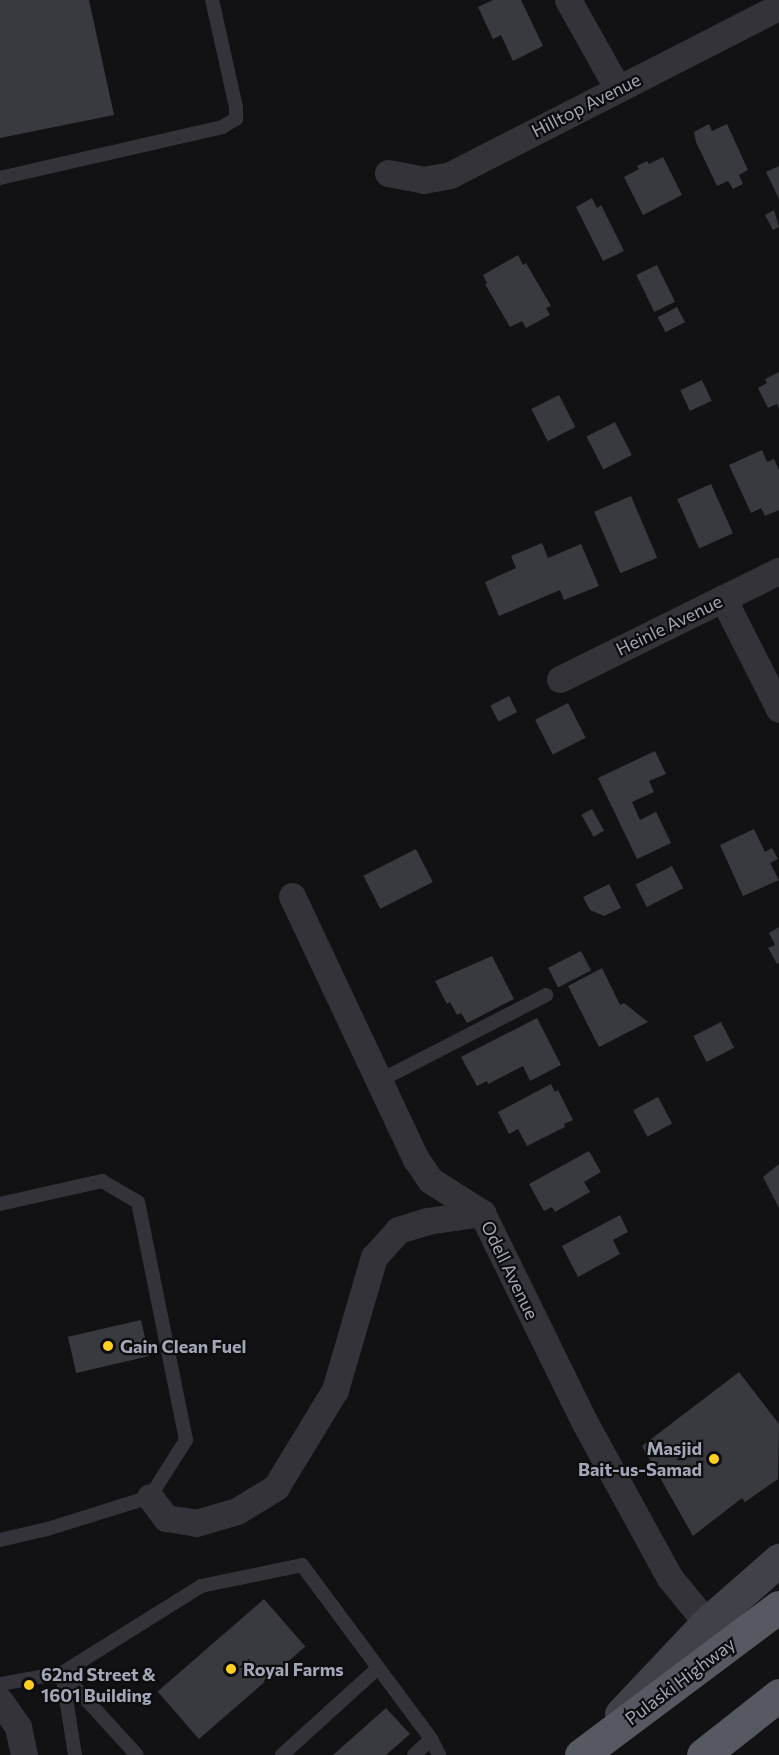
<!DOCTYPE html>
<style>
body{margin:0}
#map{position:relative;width:779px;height:1755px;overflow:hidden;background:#121214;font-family:Commissioner,sans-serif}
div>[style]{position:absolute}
.building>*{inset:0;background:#393a3f;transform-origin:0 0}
.service>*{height:14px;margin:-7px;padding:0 7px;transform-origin:7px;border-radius:7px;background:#333339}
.minor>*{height:27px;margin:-13.5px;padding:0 13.5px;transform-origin:13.5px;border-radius:13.5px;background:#333339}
.secondary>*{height:33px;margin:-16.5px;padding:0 16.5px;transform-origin:16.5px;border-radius:16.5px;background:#414249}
.trunk>*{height:33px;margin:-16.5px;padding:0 16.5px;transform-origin:16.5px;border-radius:16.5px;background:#565862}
.dots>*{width:16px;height:16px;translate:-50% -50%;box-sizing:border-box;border:3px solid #0d0d0f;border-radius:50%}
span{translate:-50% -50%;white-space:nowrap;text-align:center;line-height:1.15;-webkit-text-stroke:4.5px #0d0d0f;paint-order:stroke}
.street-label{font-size:18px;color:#a2a6b6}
.poi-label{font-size:18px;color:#a2a6b6;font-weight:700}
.left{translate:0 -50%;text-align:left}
.right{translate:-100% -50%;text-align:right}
</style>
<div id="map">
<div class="building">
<div style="clip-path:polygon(0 0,89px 0,114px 115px,0 138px)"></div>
<div style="clip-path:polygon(493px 0,521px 0,543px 46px,513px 61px,501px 35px,493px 39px,478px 7px)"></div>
<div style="clip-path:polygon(709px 124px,712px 131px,727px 124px,748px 170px,739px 175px,743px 184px,733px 189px,728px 181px,717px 186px,696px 142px,694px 132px)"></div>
<div style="clip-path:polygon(663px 157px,682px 195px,643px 215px,624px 177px,639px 169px,637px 166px,647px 161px,649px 164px)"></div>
<div style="clip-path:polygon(779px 166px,779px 199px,766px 172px)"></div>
<div style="clip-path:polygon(592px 198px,597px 208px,601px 205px,624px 251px,603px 261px,576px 207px)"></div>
<div style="clip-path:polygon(774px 210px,779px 227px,773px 230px,765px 215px)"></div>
<div style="clip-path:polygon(518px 255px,523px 265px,526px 263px,551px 306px,546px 308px,550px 315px,526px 328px,522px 321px,510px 327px,485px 284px,487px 283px,483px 275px)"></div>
<div style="left:657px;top:265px;width:41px;height:23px;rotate:64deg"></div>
<div style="left:677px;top:307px;width:17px;height:22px;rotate:62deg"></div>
<div style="clip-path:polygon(779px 372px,779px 409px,777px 404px,768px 408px,758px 388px,767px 383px,765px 379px)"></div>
<div style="left:702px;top:380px;width:23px;height:24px;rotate:65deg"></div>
<div style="left:559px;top:395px;width:36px;height:31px;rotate:63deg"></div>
<div style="left:615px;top:422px;width:37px;height:32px;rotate:63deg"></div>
<div style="clip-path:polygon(762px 450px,767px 462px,774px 459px,779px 470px,779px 510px,765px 516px,761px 508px,751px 513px,729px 465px)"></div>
<div style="left:711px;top:484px;width:54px;height:37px;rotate:66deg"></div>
<div style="left:631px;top:496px;width:67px;height:40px;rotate:67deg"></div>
<div style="clip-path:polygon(542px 543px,548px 558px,581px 544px,599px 586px,564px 600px,560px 590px,499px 616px,485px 582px,516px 568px,511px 556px)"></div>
<div style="left:509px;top:696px;width:18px;height:21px;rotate:63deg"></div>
<div style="left:568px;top:703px;width:39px;height:37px;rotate:63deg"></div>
<div style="clip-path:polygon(655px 751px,666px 774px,649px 781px,654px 792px,632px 802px,640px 820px,656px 812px,671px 843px,637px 859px,598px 778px)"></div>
<div style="left:592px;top:809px;width:25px;height:12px;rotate:61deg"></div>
<div style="clip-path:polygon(754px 829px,765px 852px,772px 848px,778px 859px,770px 863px,779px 880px,743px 896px,720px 845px)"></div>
<div style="left:416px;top:849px;width:37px;height:59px;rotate:63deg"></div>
<div style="left:672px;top:866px;width:25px;height:41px;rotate:63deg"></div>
<div style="clip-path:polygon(609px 884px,621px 908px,604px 916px,590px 910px,583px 897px)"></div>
<div style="clip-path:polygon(779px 927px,779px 963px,777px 964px,768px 948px,775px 945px,769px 933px)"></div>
<div style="left:581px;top:951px;width:22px;height:37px;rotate:63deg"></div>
<div style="clip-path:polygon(492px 956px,514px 999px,467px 1023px,461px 1013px,457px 1015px,450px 1002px,447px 1004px,435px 981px)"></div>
<div style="clip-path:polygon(602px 968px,620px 1005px,624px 1003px,648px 1022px,599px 1047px,568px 986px)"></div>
<div style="clip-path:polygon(537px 1018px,561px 1065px,530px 1081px,523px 1066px,488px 1084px,487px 1081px,477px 1086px,461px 1057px)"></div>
<div style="left:721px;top:1022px;width:29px;height:31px;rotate:63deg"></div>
<div style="clip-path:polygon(551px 1084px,555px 1092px,558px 1090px,573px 1120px,564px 1124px,565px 1127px,527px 1146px,518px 1129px,509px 1134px,498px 1112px)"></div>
<div style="left:658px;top:1097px;width:30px;height:28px;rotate:62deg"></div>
<div style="clip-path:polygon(589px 1151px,601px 1172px,584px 1182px,590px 1192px,555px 1212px,552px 1207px,544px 1211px,529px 1184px)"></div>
<div style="clip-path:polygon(779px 1164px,779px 1208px,763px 1177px)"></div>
<div style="clip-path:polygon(620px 1215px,628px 1232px,613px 1240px,620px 1254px,578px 1277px,562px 1246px)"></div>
<div style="left:141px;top:1320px;width:37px;height:75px;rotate:77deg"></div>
<div style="clip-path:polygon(739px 1372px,779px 1424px,778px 1479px,745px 1502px,742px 1498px,693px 1536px,642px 1446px)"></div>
<div style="left:264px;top:1599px;width:63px;height:141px;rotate:49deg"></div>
<div style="clip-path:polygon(386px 1708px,410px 1734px,386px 1755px,333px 1755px)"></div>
</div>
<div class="service">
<div style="left:0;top:178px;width:228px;rotate:-12.9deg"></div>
<div style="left:222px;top:127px;width:16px;rotate:-30deg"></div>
<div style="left:236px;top:119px;width:12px;rotate:-90deg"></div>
<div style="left:236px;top:107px;width:110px;rotate:-102.6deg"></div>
<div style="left:379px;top:1081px;width:188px;rotate:-27.2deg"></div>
<div style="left:0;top:1204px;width:105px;rotate:-12.7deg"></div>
<div style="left:102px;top:1181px;width:42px;rotate:30.3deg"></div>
<div style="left:138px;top:1202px;width:243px;rotate:78.6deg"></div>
<div style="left:186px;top:1440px;width:67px;rotate:122.3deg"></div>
<div style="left:150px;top:1497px;width:108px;rotate:162.7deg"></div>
<div style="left:47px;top:1529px;width:48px;rotate:166.8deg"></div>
<div style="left:62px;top:1673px;width:111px;rotate:47.6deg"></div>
<div style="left:62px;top:1673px;width:83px;rotate:81deg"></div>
<div style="left:0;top:1684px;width:63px;rotate:-10.1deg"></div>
<div style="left:62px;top:1673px;width:164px;rotate:-32deg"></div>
<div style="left:201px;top:1586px;width:103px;rotate:-11.7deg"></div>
<div style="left:302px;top:1565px;width:217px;rotate:53.4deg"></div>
<div style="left:431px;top:1739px;width:18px;rotate:63deg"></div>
<div style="left:282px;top:1755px;width:130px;rotate:-42.2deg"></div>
<div style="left:414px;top:1755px;width:23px;rotate:-43deg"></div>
</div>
<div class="minor">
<div style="left:568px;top:0;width:102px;rotate:60.7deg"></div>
<div style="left:388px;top:173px;width:36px;rotate:11deg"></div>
<div style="left:423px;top:180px;width:27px;rotate:-10deg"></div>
<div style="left:450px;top:175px;width:369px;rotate:-27.1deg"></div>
<div style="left:723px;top:598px;width:124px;rotate:63.2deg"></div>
<div style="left:560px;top:679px;width:244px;rotate:-26.3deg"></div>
<div style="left:292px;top:896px;width:291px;rotate:64.8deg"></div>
<div style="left:416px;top:1159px;width:25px;rotate:56deg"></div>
<div style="left:430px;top:1180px;width:62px;rotate:32.4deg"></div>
<div style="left:482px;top:1213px;width:234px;rotate:63.9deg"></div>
<div style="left:585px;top:1423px;width:177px;rotate:61.3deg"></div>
<div style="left:670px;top:1578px;width:58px;rotate:50.6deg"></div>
<div style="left:150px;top:1497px;width:26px;rotate:53deg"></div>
<div style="left:166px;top:1518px;width:30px;rotate:9deg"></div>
<div style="left:196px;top:1523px;width:43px;rotate:-16.3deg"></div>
<div style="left:237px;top:1511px;width:46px;rotate:-31.6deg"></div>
<div style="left:276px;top:1487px;width:114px;rotate:-58.7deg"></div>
<div style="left:335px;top:1390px;width:139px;rotate:-73.7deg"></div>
<div style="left:374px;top:1257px;width:36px;rotate:-48deg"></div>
<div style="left:398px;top:1230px;width:30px;rotate:-17deg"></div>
<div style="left:427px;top:1221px;width:56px;rotate:-8.3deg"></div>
<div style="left:0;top:1701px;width:32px;rotate:55deg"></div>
<div style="left:18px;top:1727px;width:29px;rotate:78deg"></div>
</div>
<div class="secondary">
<div style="left:621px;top:1714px;width:125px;rotate:-46.6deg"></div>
<div style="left:707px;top:1623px;width:96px;rotate:-41.2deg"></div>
</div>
<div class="trunk">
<div style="left:581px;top:1755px;width:247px;rotate:-36.8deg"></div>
<div style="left:703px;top:1755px;width:97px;rotate:-38.3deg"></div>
</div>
<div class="dots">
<div style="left:108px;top:1346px;background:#ffcf1f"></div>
<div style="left:714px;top:1459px;background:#ffcf1f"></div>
<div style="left:231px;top:1669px;background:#ffcf1f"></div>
<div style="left:29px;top:1685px;background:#ffcf1f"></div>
</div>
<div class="street-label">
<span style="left:586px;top:105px;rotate:-27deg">Hilltop Avenue</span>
<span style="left:669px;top:625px;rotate:-26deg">Heinle Avenue</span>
<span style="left:510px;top:1270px;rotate:64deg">Odell Avenue</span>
<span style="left:680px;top:1681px;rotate:-37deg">Pulaski Highway</span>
</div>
<div class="poi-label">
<span class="left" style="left:120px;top:1346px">Gain Clean Fuel</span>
<span class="right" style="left:702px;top:1459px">Masjid<br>Bait-us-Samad</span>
<span class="left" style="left:243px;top:1669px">Royal Farms</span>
<span class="left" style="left:41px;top:1685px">62nd Street &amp;<br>1601 Building</span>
</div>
</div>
